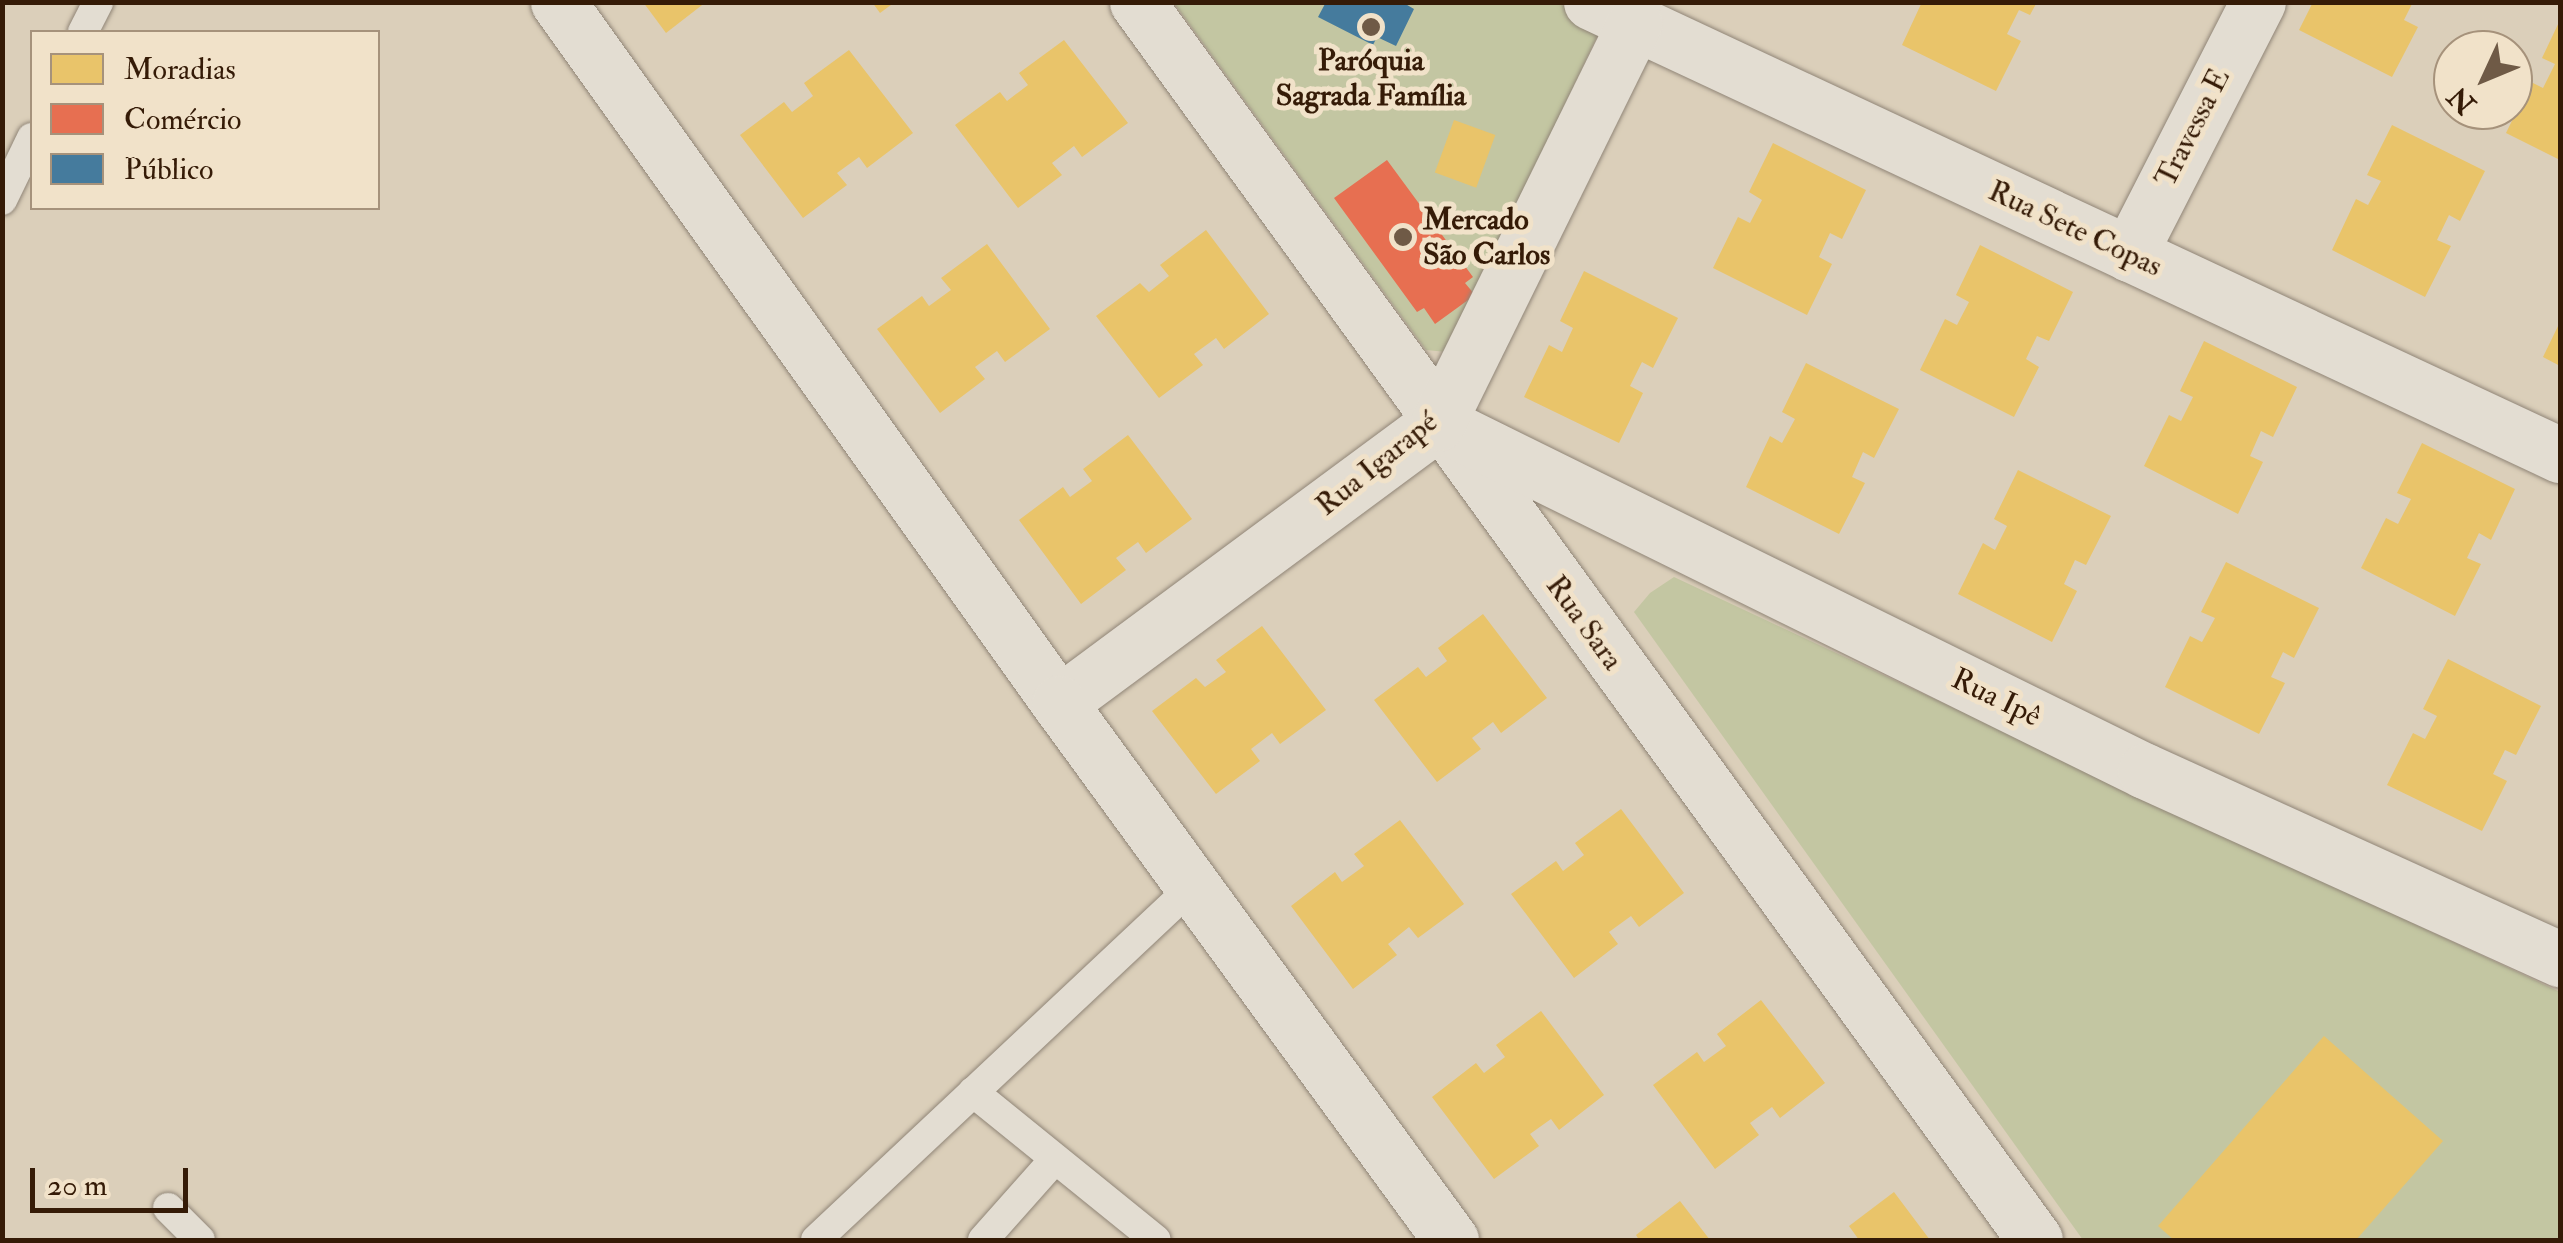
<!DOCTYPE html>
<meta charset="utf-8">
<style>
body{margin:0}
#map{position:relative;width:2563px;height:1243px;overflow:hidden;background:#dbcfba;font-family:"IM FELL Double Pica",serif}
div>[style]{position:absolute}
.green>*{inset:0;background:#c3c6a2}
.homes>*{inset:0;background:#e9c46a;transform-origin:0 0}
.shops>*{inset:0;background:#e76f51}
.public>*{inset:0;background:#457b9d}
.roads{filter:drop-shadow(0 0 2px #908577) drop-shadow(0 0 2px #908577)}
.service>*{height:30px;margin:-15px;padding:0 15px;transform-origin:15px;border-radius:15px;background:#e3ddd2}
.minor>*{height:55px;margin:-27.5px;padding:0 27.5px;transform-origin:27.5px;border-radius:27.5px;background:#e3ddd2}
.secondary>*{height:55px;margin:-27.5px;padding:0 27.5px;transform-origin:27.5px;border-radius:27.5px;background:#e3ddd2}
.dots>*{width:28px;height:28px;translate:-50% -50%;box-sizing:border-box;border:5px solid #f1e2c9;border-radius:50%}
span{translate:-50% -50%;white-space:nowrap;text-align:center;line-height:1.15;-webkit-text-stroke:10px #f1e2c9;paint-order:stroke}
.poi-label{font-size:30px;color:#351b07;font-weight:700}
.left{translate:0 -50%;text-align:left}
.street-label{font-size:30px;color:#351b07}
.frame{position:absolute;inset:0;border:5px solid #351b07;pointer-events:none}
.legend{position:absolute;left:30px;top:30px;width:350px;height:180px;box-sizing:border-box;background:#f1e2c9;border:2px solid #a6927b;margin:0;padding:12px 18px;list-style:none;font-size:30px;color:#351b07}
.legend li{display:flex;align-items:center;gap:20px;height:50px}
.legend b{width:50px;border:2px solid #a6927b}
.north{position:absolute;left:2433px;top:30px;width:100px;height:100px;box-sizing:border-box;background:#f1e2c9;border:2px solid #a6927b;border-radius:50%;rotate:226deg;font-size:28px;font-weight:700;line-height:40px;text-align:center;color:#351b07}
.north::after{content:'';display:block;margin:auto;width:35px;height:45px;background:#6f5a46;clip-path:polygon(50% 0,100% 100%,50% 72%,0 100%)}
.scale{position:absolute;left:30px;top:1168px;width:158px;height:45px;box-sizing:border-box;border:5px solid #351b07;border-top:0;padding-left:12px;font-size:30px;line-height:35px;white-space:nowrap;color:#351b07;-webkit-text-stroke:8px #f1e2c9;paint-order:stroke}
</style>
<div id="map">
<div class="green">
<div style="clip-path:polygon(1555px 2px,1603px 24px,1447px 352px,1426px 350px,1174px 3px)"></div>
<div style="clip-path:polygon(1674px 577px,2560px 992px,2560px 1240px,2083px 1240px,1634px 612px,1650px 593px)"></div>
</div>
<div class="homes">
<div style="clip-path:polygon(643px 2px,706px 2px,666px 33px)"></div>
<div style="clip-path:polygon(872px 2px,895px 2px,880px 13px)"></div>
<div style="clip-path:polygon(1922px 2px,2037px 2px,2030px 15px,2019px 10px,2007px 34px,2021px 41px,1996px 91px,1902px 45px)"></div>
<div style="clip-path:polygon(2313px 2px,2413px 2px,2404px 20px,2418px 27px,2392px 77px,2299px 30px)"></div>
<div style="clip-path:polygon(2560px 20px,2560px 160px,2506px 133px,2531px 82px,2543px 88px,2555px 64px,2542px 58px)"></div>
<div style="clip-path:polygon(1064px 40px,1128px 123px,1082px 157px,1074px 146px,1052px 163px,1062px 175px,1018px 208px,955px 125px,1000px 92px,1007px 101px,1028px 85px,1019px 73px)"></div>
<div style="clip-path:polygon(849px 50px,913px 133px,867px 168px,859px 157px,837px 173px,847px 185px,803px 218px,740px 135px,784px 102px,792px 112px,813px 96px,804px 83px)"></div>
<div style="left:1454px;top:120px;width:44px;height:56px;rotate:20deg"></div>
<div style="clip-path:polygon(2392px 125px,2485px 171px,2460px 221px,2449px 215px,2437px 240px,2451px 246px,2425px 297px,2332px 250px,2356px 199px,2368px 205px,2381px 181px,2367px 175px)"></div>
<div style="clip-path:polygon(1773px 143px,1866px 190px,1842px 239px,1830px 233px,1819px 257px,1832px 264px,1807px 315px,1713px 268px,1738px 217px,1750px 223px,1762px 200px,1749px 192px)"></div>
<div style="clip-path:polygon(1206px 230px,1269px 314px,1224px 349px,1216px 338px,1194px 354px,1203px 365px,1159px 398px,1096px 316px,1140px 283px,1149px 292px,1169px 276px,1160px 265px)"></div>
<div style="clip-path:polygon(987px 244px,1050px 329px,1005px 362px,997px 351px,975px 367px,985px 379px,940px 413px,877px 329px,922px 296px,929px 306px,951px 290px,941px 278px)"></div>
<div style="clip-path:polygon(1980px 245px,2073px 292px,2049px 341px,2037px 336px,2026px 359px,2039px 367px,2014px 417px,1920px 370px,1945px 319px,1957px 325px,1969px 302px,1956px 295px)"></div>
<div style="clip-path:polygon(1584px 271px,1678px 318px,1653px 368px,1642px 362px,1630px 386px,1643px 393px,1619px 443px,1524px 397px,1549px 345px,1562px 352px,1573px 328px,1560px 321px)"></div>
<div style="clip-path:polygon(2560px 322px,2560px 366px,2543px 357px)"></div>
<div style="clip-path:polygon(2204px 341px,2297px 387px,2273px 437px,2261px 431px,2250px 456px,2263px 462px,2238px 514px,2144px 466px,2169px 415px,2181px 421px,2193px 397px,2180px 391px)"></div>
<div style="clip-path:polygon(1806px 363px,1899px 409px,1874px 458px,1863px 452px,1852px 477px,1865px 483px,1839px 534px,1746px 487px,1770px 436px,1782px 443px,1795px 419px,1782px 412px)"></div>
<div style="clip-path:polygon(1128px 435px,1192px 519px,1146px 553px,1138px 542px,1116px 558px,1126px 570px,1081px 604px,1019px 520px,1063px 487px,1070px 497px,1092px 481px,1083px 469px)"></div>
<div style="clip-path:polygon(2422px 443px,2515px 489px,2491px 540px,2479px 533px,2467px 558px,2481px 564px,2455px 616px,2361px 568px,2386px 518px,2398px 524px,2411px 499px,2397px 493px)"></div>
<div style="clip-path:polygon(2018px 470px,2111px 516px,2086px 565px,2075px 560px,2064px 584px,2077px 591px,2052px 642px,1958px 594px,1983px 543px,1995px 550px,2007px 526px,1994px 519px)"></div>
<div style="clip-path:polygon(2226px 562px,2319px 608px,2294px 658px,2283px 652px,2271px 677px,2285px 683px,2259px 734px,2165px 687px,2190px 636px,2202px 642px,2215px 618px,2201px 612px)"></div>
<div style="clip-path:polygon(1483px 614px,1547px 698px,1501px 733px,1493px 722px,1472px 738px,1481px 749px,1437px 782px,1374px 700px,1418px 667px,1426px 677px,1447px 661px,1438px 648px)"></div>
<div style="clip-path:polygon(1262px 626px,1326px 710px,1280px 744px,1272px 733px,1251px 749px,1260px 761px,1216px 794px,1152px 711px,1196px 678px,1205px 687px,1226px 672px,1216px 660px)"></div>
<div style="clip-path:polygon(2448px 659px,2541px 706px,2516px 755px,2505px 750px,2493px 774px,2507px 781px,2482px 831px,2387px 785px,2413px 733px,2425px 739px,2437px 716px,2423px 709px)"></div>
<div style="clip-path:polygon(1621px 809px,1684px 893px,1639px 927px,1631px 916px,1609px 932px,1618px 944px,1574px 978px,1511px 894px,1556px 861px,1563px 871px,1584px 855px,1575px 843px)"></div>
<div style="clip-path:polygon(1400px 820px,1464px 904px,1418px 938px,1409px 927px,1388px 944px,1397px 955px,1353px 989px,1291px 906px,1335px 872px,1342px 882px,1364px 866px,1354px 854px)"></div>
<div style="clip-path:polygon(1761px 1000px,1825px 1083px,1780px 1118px,1772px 1107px,1750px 1123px,1759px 1135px,1715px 1169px,1653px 1085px,1697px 1052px,1704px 1062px,1726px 1046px,1717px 1034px)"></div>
<div style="clip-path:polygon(1541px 1011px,1604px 1095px,1559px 1130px,1551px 1119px,1530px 1134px,1539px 1146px,1494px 1179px,1432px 1097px,1476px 1063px,1484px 1073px,1505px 1057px,1496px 1045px)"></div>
<div style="clip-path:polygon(2324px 1036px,2443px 1141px,2356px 1240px,2174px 1240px,2158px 1226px)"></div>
<div style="clip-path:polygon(1894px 1192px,1930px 1240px,1859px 1240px,1849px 1226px)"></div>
<div style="clip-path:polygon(1680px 1201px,1710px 1240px,1639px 1240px,1636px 1235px)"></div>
</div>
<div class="shops">
<div style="clip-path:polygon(1387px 160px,1473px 277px,1465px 283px,1475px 295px,1435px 324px,1424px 308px,1417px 312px,1334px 198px)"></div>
</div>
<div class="public">
<div style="clip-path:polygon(1326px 2px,1402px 2px,1414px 9px,1396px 46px,1377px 37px,1373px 45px,1318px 17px)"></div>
</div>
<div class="roads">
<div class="service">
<div style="left:83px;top:32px;width:34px;rotate:-63deg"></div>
<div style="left:2px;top:200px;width:69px;rotate:-64.2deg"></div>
<div style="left:973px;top:1092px;width:235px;rotate:39deg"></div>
<div style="left:168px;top:1208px;width:45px;rotate:45deg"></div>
<div style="left:816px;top:1240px;width:517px;rotate:-43.2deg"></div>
<div style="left:983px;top:1240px;width:108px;rotate:-48.4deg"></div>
</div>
<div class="minor">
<div style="left:1137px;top:2px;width:1529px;rotate:54.04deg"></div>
<div style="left:1591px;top:2px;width:1070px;rotate:25.06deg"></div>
<div style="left:2129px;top:254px;width:283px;rotate:-62.9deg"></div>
<div style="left:1445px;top:426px;width:780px;rotate:26.24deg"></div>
<div style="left:2145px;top:771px;width:456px;rotate:24.4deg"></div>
<div style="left:1059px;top:703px;width:471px;rotate:-36.5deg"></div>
<div style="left:1438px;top:423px;width:445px;rotate:-63.8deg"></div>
</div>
<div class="secondary">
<div style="left:558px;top:2px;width:862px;rotate:54.45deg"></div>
<div style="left:1059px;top:703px;width:665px;rotate:53.87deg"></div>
</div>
</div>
<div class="dots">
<div style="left:1371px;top:27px;background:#6f5a46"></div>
<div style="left:1403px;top:237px;background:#6f5a46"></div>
</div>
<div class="poi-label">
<span style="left:1371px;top:78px">Paróquia<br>Sagrada Família</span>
<span class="left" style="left:1423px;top:237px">Mercado<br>São Carlos</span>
</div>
<div class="street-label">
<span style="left:2193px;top:128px;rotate:-63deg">Travessa E</span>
<span style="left:2075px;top:229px;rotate:25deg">Rua Sete Copas</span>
<span style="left:1377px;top:464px;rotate:-39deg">Rua Igarapé</span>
<span style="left:1584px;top:623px;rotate:54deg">Rua Sara</span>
<span style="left:1996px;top:698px;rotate:26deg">Rua Ipê</span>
</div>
<div class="frame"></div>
<ul class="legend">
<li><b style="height:28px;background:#e9c46a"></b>Moradias</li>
<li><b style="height:28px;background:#e76f51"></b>Comércio</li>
<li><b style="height:28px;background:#457b9d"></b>Público</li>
</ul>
<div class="north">N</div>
<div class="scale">20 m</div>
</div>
